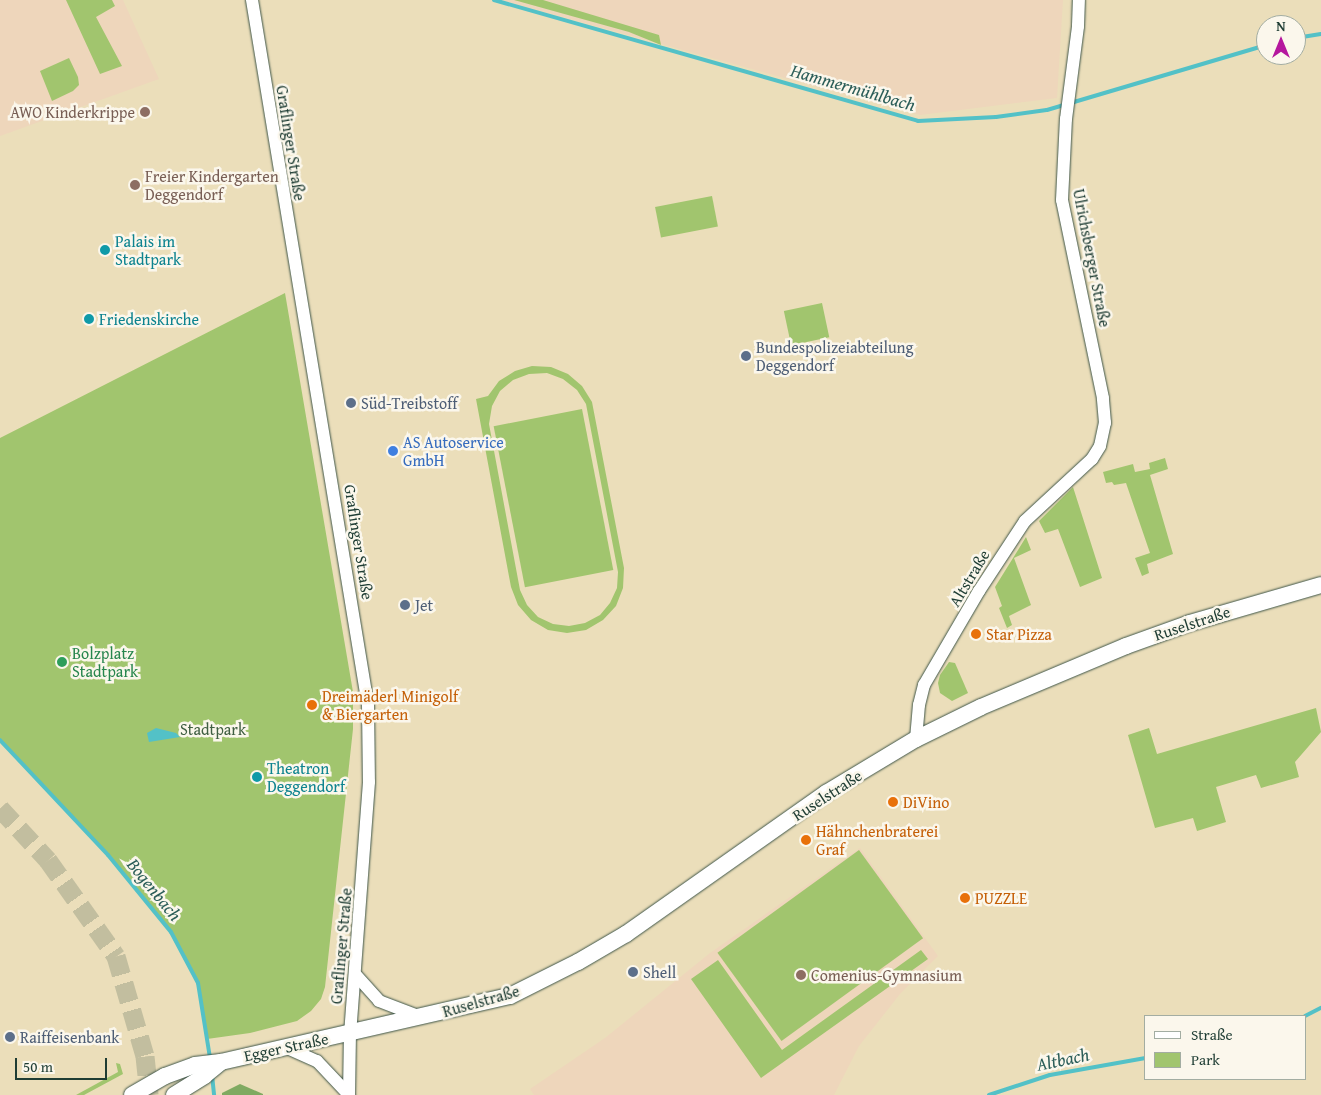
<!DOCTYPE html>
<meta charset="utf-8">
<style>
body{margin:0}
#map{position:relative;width:1321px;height:1095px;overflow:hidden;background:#ebdeba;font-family:"Gentium Book Plus",serif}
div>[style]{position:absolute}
.built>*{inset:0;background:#eed6bb}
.green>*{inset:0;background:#a1c56e;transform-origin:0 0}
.forest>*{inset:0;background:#80aa61}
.water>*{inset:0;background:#53c1c7}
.stream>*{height:4px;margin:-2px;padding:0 2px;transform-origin:2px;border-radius:2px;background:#53c1c7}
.highway-tunnel>*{height:19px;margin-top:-9.5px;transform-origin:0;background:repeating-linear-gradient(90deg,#c2be9f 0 19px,transparent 0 28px)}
.roads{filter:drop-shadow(0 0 1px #3e5548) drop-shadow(0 0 1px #3e5548)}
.minor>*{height:12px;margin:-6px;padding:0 6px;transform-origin:6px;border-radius:6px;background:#fff}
.major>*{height:16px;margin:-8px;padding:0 8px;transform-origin:8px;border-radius:8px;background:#fff}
.dots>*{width:14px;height:14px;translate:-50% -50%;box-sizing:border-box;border:2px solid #fbf7ec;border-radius:50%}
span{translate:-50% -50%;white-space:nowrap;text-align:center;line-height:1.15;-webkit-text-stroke:5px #fbf7ec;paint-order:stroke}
.education-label{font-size:16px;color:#785e54}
.right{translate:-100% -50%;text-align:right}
.left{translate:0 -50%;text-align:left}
.street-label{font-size:16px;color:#1f3d34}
.culture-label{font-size:16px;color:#0d838f}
.service-label{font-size:16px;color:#4e5e75}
.shop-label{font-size:16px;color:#366cbe}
.food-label{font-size:16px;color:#c56008}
.leisure-label{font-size:16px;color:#27864d}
.park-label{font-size:16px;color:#405f42}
.water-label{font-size:18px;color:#2c5e59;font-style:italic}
.legend{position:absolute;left:1144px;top:1015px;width:162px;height:65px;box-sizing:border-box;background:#fbf7ec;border:1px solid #a3ada2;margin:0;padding:6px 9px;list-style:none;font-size:15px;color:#1f3d34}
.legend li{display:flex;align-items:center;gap:10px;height:25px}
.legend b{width:25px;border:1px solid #a3ada2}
.north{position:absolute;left:1256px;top:15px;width:50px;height:50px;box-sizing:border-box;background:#fbf7ec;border:1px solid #a3ada2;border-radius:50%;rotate:0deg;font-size:14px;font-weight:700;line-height:20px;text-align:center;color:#1f3d34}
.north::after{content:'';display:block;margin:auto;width:18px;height:22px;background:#b5179e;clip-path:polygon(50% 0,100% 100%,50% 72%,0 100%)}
.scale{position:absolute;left:15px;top:1058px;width:92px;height:22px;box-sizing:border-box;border:2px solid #1f3d34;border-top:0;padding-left:6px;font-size:15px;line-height:18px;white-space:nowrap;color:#1f3d34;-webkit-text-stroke:4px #fbf7ec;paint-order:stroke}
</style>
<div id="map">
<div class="built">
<div style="clip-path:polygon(0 0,123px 0,159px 79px,0 136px)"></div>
<div style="clip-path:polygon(501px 0,1063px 0,1057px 98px,920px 115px)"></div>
<div style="clip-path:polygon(860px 848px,938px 956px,900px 994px,859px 1046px,834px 1095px,534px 1095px,530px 1089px,605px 1038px,710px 953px)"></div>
</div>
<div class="green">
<div style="clip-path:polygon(66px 0,112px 0,115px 6px,96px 17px,122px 66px,100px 74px)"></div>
<div style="clip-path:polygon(514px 0,543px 0,659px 35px,661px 45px,629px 32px)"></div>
<div style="clip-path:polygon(69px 58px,78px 77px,79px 85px,73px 91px,52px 101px,40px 71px)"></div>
<div style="left:712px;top:196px;width:31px;height:58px;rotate:79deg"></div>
<div style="clip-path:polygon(285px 293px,353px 692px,353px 729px,325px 987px,321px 999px,311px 1011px,297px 1021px,250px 1033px,207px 1039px,198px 983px,171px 932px,108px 855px,0 740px,0 438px)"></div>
<div style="left:822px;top:303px;width:35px;height:39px;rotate:78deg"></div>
<div style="clip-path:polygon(evenodd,532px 366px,551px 367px,568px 374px,582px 386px,592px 402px,624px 568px,623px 588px,616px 606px,603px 620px,586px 630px,567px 633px,548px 630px,531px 620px,518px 605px,511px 587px,476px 399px,488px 396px,499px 381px,515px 371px,532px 366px,547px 373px,563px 379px,577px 390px,586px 404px,618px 572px,617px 588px,610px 603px,600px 615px,585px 623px,569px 626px,553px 624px,538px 617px,527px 605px,520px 590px,489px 424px,492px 406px,500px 391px,513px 380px,529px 374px,547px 373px)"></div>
<div style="left:582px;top:409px;width:164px;height:90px;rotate:79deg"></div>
<div style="clip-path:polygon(1165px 458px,1168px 469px,1150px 475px,1173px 554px,1147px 564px,1149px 573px,1142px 576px,1135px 558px,1150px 553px,1126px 483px,1114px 485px,1112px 482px,1106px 483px,1103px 472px,1133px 464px,1135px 472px,1150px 469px,1149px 463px)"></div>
<div style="clip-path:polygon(1073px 487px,1102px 578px,1080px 587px,1058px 529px,1045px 533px,1039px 521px)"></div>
<div style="clip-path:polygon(1026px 537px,1031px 550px,1014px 558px,1031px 605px,1009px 616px,1012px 625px,1007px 628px,999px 608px,1002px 606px,995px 587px)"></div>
<div style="clip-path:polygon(949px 662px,955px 663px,968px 693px,952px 701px,940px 693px,938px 683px,940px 675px)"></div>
<div style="clip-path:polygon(1316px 708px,1321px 732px,1295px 762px,1299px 777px,1261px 788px,1256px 775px,1216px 787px,1226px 822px,1197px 831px,1193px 818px,1155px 828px,1128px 735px,1149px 728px,1157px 754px)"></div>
<div style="left:859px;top:850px;width:109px;height:175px;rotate:54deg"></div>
<div style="clip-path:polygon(921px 950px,928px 959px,761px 1078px,691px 979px,718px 960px,782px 1050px)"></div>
<div style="clip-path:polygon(116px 1063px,120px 1064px,123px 1074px,84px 1095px,76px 1095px,118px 1072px)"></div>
</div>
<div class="forest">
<div style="clip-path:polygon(240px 1084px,263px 1094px,263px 1095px,222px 1095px,222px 1093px)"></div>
</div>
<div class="water">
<div style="clip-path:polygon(156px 728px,176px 733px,180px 737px,149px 742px,147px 733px)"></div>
</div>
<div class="stream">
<div style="left:494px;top:0;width:441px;rotate:15.9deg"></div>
<div style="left:918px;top:121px;width:78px;rotate:-2.9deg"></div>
<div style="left:996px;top:117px;width:51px;rotate:-7.8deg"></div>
<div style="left:1047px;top:110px;width:228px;rotate:-16.5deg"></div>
<div style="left:1296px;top:38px;width:25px;rotate:-9deg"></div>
<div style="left:0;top:740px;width:158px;rotate:46.8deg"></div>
<div style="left:108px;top:855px;width:99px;rotate:50.7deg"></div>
<div style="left:171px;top:932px;width:58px;rotate:62.1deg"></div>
<div style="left:198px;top:983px;width:76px;rotate:80.9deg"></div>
<div style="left:1305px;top:1016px;width:18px;rotate:-27deg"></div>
<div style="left:212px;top:1075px;width:20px;rotate:84deg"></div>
<div style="left:989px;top:1095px;width:64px;rotate:-18.2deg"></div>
<div style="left:1050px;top:1075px;width:97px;rotate:-10.1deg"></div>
</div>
<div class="highway-tunnel">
<div style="left:0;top:808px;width:71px;rotate:47.3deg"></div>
<div style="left:48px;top:860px;width:118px;rotate:54.7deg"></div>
<div style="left:116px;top:956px;width:104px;rotate:73.8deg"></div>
<div style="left:145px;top:1056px;width:39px;rotate:84deg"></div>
</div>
<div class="roads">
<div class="minor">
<div style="left:252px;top:0;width:714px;rotate:80.66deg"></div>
<div style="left:368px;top:705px;width:77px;rotate:89.3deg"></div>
<div style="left:369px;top:782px;width:251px;rotate:94.3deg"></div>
<div style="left:350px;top:1032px;width:63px;rotate:90.9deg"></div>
<div style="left:916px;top:739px;width:34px;rotate:-85deg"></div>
<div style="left:919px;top:705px;width:21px;rotate:-76deg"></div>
<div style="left:924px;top:685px;width:109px;rotate:-59.7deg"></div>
<div style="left:979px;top:591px;width:84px;rotate:-56.7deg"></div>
<div style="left:1025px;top:521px;width:91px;rotate:-42.8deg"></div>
<div style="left:1092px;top:459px;width:15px;rotate:-58deg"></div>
<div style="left:1100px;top:446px;width:24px;rotate:-78deg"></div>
<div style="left:1105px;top:423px;width:25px;rotate:-95deg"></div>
<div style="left:1103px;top:398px;width:202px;rotate:-101.7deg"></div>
<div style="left:1062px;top:200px;width:81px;rotate:-87.2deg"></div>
<div style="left:1066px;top:119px;width:94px;rotate:-82.6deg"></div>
<div style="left:1078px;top:26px;width:26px;rotate:-88deg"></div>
<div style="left:355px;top:974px;width:36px;rotate:48deg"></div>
<div style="left:379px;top:1001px;width:45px;rotate:20.9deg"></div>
<div style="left:285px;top:1047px;width:35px;rotate:24deg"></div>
<div style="left:317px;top:1061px;width:47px;rotate:46.7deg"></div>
</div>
<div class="major">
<div style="left:132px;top:1095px;width:38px;rotate:-30deg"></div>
<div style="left:165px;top:1076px;width:32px;rotate:-20deg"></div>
<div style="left:195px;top:1065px;width:26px;rotate:-7deg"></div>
<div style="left:221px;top:1062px;width:296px;rotate:-12.9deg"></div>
<div style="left:510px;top:996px;width:76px;rotate:-26.6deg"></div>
<div style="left:578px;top:962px;width:56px;rotate:-30.3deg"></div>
<div style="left:626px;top:934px;width:245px;rotate:-35.2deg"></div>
<div style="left:826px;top:793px;width:105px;rotate:-31deg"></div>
<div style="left:916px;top:739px;width:72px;rotate:-26.2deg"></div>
<div style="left:981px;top:707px;width:157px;rotate:-22.8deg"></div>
<div style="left:1126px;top:646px;width:68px;rotate:-19.8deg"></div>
<div style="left:1190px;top:623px;width:136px;rotate:-16.2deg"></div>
<div style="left:174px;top:1095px;width:36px;rotate:-32deg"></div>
<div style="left:204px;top:1076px;width:22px;rotate:-39deg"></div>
</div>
</div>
<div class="dots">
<div style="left:145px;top:112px;background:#8d6e63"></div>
<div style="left:135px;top:185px;background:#8d6e63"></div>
<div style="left:105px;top:250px;background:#0f9aa8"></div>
<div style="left:89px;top:319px;background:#0f9aa8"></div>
<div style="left:746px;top:356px;background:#5c6f8a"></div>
<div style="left:351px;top:403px;background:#5c6f8a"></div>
<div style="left:393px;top:451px;background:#3f7fe0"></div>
<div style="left:405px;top:605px;background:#5c6f8a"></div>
<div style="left:976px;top:634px;background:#e8710a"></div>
<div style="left:62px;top:662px;background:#2e9e5b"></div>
<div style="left:312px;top:705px;background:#e8710a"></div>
<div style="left:257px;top:777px;background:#0f9aa8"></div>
<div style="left:893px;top:802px;background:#e8710a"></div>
<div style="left:806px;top:840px;background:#e8710a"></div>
<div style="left:965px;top:898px;background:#e8710a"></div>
<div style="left:633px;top:972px;background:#5c6f8a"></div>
<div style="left:801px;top:975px;background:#8d6e63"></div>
<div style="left:10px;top:1037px;background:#5c6f8a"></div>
</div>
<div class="education-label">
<span class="right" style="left:135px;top:112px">AWO Kinderkrippe</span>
<span class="left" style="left:145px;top:185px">Freier Kindergarten<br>Deggendorf</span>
<span class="left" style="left:811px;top:975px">Comenius-Gymnasium</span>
</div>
<div class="street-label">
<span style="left:291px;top:143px;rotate:81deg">Graflinger Straße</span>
<span style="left:1092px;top:258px;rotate:79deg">Ulrichsberger Straße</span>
<span style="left:359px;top:542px;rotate:81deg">Graflinger Straße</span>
<span style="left:969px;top:578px;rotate:-59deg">Altstraße</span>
<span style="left:1192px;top:623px;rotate:-18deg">Ruselstraße</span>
<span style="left:827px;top:795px;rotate:-33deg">Ruselstraße</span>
<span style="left:341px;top:946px;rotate:-85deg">Graflinger Straße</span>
<span style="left:481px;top:1001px;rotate:-16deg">Ruselstraße</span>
<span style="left:286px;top:1047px;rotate:-12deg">Egger Straße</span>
</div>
<div class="culture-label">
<span class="left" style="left:115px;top:250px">Palais im<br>Stadtpark</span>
<span class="left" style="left:99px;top:319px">Friedenskirche</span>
<span class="left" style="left:267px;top:777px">Theatron<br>Deggendorf</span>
</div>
<div class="service-label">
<span class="left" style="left:756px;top:356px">Bundespolizeiabteilung<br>Deggendorf</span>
<span class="left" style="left:361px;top:403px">Süd-Treibstoff</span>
<span class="left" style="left:415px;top:605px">Jet</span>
<span class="left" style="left:643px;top:972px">Shell</span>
<span class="left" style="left:20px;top:1037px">Raiffeisenbank</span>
</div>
<div class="shop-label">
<span class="left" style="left:403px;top:451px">AS Autoservice<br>GmbH</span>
</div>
<div class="food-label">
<span class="left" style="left:986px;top:634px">Star Pizza</span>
<span class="left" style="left:322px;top:705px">Dreimäderl Minigolf<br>&amp; Biergarten</span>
<span class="left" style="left:903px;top:802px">DiVino</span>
<span class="left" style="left:816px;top:840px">Hähnchenbraterei<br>Graf</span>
<span class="left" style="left:975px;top:898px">PUZZLE</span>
</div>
<div class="leisure-label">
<span class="left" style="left:72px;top:662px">Bolzplatz<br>Stadtpark</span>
</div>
<div class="park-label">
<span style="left:213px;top:729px">Stadtpark</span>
</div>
<div class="water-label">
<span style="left:853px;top:88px;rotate:16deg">Hammermühlbach</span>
<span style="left:154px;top:890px;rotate:51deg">Bogenbach</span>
<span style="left:1063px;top:1060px;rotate:-12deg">Altbach</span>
</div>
<ul class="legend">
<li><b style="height:6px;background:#fff"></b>Straße</li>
<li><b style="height:14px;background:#a1c56e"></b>Park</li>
</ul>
<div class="north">N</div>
<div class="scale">50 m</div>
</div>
